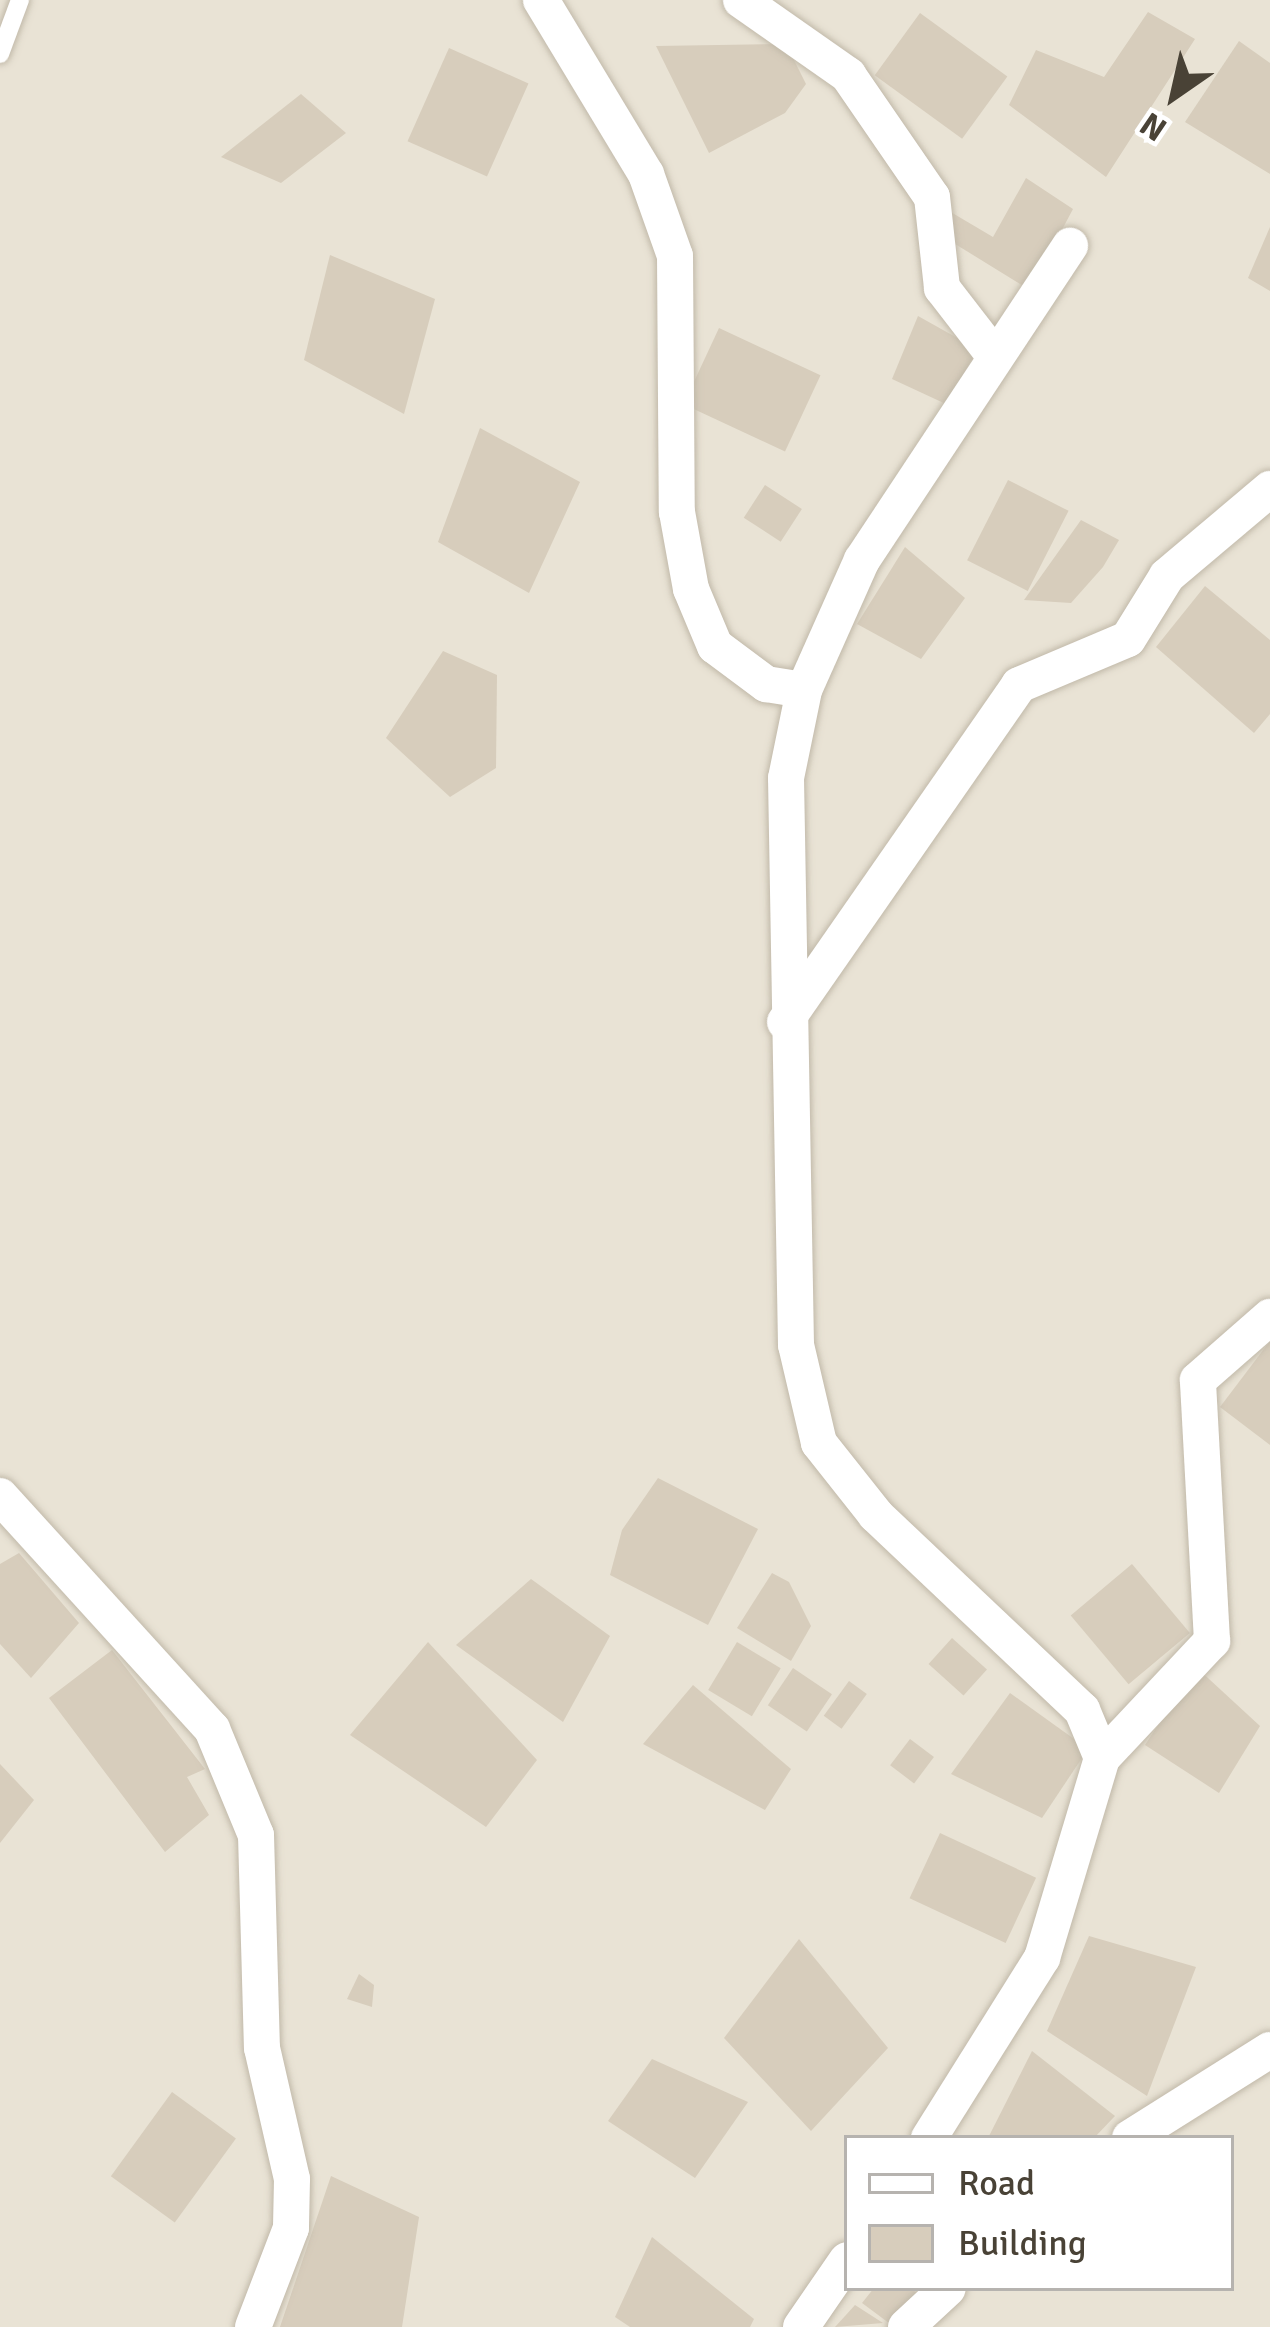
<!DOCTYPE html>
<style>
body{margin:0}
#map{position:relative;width:1270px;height:2327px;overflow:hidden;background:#f5f1e8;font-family:Signika,sans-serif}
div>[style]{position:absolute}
.residential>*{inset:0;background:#e9e3d5}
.building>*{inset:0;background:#d7cdbc;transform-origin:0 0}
.roads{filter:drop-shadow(0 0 3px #c1b9a9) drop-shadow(0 0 3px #c1b9a9)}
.service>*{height:18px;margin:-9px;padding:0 9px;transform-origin:9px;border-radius:9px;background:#fff}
.minor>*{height:36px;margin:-18px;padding:0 18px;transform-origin:18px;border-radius:18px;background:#fff}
span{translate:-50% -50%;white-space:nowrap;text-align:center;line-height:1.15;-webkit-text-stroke:9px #fff;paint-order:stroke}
.legend{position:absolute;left:844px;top:2135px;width:390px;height:156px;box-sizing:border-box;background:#fff;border:3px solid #b6b3af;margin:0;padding:15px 21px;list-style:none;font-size:36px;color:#494236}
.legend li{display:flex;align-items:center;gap:24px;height:60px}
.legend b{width:60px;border:3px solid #b6b3af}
.north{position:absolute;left:1114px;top:36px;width:120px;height:120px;-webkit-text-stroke:9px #fff;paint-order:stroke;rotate:214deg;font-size:33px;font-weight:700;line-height:48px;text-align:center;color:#494236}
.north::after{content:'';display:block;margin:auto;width:42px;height:54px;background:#494236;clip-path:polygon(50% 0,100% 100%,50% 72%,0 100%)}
</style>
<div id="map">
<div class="residential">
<div style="clip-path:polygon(evenodd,0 0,1270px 0,1270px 2327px,0 2327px,0 0,847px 2138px,1231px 2138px,1231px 2288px,847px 2288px,847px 2138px)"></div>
</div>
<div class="building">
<div style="clip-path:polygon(1148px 12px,1195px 39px,1106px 177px,1009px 105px,1036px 50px,1104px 77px)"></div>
<div style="left:920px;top:13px;width:108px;height:77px;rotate:36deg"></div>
<div style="clip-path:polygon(1239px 41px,1270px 63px,1270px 174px,1185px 122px)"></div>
<div style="clip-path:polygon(786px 44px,806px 84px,785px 113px,709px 153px,656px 46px)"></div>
<div style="left:449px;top:48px;width:87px;height:102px;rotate:24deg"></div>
<div style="clip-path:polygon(301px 94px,346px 133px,281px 183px,221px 157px)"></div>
<div style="clip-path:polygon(1026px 178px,1073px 209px,1030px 290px,947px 239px,949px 211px,993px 237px)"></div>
<div style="clip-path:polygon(1270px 227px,1270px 291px,1248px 278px)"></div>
<div style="clip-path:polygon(330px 255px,435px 299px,404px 414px,304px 360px)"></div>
<div style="clip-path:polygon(918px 316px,977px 349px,948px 405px,892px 379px)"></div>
<div style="left:719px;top:328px;width:112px;height:84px;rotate:25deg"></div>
<div style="clip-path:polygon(480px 428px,580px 482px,529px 593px,438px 542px)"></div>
<div style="left:1008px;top:480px;width:68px;height:90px;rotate:27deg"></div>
<div style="left:765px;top:485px;width:44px;height:39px;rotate:33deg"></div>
<div style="clip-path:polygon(1081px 520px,1119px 540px,1103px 567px,1071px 603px,1024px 600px)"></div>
<div style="clip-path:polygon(905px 547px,965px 598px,921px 659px,857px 624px)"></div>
<div style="clip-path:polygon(1205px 586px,1270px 640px,1270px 714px,1254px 733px,1156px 647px)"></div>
<div style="clip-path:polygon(443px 651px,497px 675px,496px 768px,450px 797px,386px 738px)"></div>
<div style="clip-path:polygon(1270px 1341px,1270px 1445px,1220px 1407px)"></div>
<div style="clip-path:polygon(658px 1478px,758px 1529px,708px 1625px,610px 1575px,622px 1530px)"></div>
<div style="clip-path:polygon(19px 1553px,79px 1623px,31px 1678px,0 1644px,0 1564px)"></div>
<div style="left:1132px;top:1564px;width:90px;height:80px;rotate:50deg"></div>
<div style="clip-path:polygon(772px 1573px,789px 1582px,811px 1626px,791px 1661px,737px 1628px)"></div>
<div style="clip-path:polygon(531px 1579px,610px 1636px,563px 1722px,456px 1645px)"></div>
<div style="left:952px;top:1638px;width:47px;height:35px;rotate:42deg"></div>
<div style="clip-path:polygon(428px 1642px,537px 1760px,486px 1827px,350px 1735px)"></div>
<div style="left:737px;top:1642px;width:51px;height:56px;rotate:31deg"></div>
<div style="clip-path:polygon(112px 1650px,205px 1769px,187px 1777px,209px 1815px,165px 1852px,49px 1698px)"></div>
<div style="clip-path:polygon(1196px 1667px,1260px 1726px,1219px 1793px,1145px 1745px)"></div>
<div style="left:793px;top:1668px;width:47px;height:45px;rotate:34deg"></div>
<div style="left:849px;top:1681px;width:22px;height:43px;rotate:36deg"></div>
<div style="clip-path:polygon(693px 1685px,791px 1769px,765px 1810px,643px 1744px)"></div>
<div style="clip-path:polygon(1010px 1693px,1088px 1749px,1042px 1818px,951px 1774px)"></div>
<div style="left:910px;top:1739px;width:30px;height:33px;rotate:37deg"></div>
<div style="clip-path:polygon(0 1764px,34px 1800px,0 1843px)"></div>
<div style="left:940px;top:1833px;width:106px;height:72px;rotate:25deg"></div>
<div style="clip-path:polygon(1089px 1936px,1196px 1967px,1147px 2096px,1047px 2031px)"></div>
<div style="clip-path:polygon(799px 1939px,888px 2048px,811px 2131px,724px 2038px)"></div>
<div style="clip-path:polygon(359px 1974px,374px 1985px,372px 2007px,347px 1999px)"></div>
<div style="clip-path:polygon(1032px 2051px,1115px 2116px,1094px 2138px,988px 2138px)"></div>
<div style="clip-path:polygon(652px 2059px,748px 2102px,695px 2178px,608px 2121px)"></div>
<div style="left:172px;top:2092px;width:79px;height:104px;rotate:36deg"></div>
<div style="clip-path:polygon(331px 2176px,419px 2217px,402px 2327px,280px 2327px)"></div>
<div style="clip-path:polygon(652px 2237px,754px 2319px,750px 2327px,630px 2327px,615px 2317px)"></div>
<div style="clip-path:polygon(874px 2288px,910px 2288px,924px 2298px,893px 2326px,862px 2303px)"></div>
<div style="clip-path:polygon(855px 2305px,883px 2323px,835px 2327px)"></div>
</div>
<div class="roads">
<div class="service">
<div style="left:0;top:54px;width:58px;rotate:-69.7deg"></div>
</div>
<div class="minor">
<div style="left:541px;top:0;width:203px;rotate:58.9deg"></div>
<div style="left:646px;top:174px;width:87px;rotate:70.5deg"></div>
<div style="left:675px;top:256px;width:256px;rotate:89.6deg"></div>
<div style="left:677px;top:512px;width:78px;rotate:79.7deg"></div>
<div style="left:691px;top:589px;width:62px;rotate:67.2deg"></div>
<div style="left:715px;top:646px;width:64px;rotate:36.7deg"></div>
<div style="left:766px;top:684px;width:38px;rotate:9deg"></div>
<div style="left:741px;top:0;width:131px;rotate:35deg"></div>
<div style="left:848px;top:75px;width:148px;rotate:55.5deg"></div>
<div style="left:932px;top:197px;width:92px;rotate:83.7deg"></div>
<div style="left:942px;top:288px;width:83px;rotate:52.3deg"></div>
<div style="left:785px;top:1022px;width:410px;rotate:-55.2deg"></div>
<div style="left:1019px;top:685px;width:118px;rotate:-22.9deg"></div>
<div style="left:1128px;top:639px;width:74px;rotate:-58.2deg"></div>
<div style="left:1167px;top:576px;width:135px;rotate:-40.2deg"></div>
<div style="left:0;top:1496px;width:315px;rotate:47.7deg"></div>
<div style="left:212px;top:1729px;width:115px;rotate:67.5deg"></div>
<div style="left:256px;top:1835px;width:213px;rotate:88.4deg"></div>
<div style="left:262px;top:2048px;width:134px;rotate:77.1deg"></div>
<div style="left:292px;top:2179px;width:49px;rotate:91.2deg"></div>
<div style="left:291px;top:2228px;width:106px;rotate:111deg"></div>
<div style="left:1102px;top:1758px;width:161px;rotate:-46.8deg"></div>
<div style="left:1212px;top:1641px;width:261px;rotate:-93.1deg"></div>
<div style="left:1198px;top:1380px;width:96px;rotate:-41.2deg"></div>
<div style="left:929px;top:2138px;width:213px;rotate:-57.9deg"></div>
<div style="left:1042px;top:1958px;width:209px;rotate:-73.3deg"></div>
<div style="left:1102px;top:1758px;width:52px;rotate:-112.6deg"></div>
<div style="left:1082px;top:1710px;width:284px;rotate:-136.6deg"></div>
<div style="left:876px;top:1515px;width:92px;rotate:-128.4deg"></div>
<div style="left:819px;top:1443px;width:101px;rotate:-103.2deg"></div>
<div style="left:796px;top:1345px;width:567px;rotate:-91.01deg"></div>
<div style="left:786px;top:778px;width:90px;rotate:-78.4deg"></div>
<div style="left:804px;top:690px;width:142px;rotate:-66deg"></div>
<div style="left:862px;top:560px;width:377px;rotate:-56.5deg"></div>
<div style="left:1130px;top:2138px;width:165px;rotate:-32.2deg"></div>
<div style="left:801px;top:2327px;width:81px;rotate:-55.5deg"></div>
<div style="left:906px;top:2327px;width:57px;rotate:-42.9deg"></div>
</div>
</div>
<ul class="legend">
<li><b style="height:15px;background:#fff"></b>Road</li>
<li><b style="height:33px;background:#d7cdbc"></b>Building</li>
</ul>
<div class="north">N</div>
</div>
